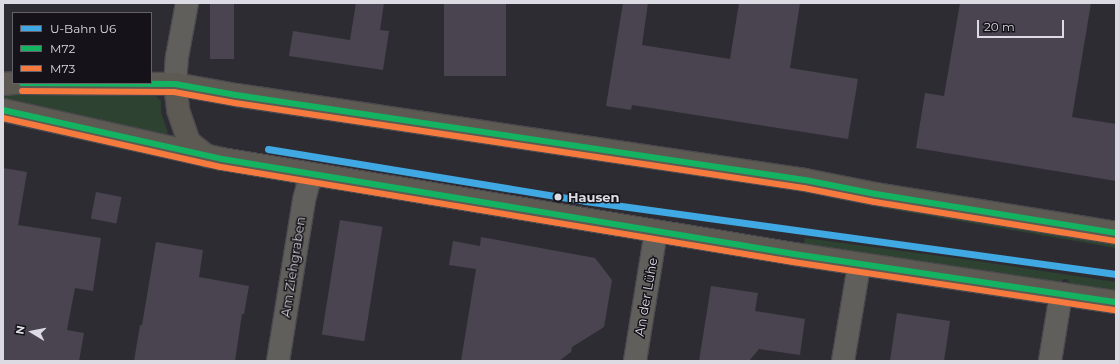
<!DOCTYPE html>
<meta charset="utf-8">
<style>
body{margin:0}
#map{position:relative;width:1119px;height:364px;overflow:hidden;background:#2e2c33;font-family:Montserrat,sans-serif}
div>[style]{position:absolute}
.green>*{inset:0;background:#2d4230}
.building>*{inset:0;background:#494450;transform-origin:0 0}
.roads{filter:drop-shadow(1px 0 #4b494e) drop-shadow(-1px 0 #4b494e) drop-shadow(0 1px #4b494e) drop-shadow(0 -1px #4b494e)}
.street>*{height:22px;margin:-11px;padding:0 11px;transform-origin:11px;border-radius:11px;background:#615f5b}
.secondary>*{height:22px;margin:-11px;padding:0 11px;transform-origin:11px;border-radius:11px;background:#5d5a53}
.bus-1>*{height:6px;margin:-3px;padding:0 3px;transform-origin:3px;border-radius:3px;background:#13b361}
.bus-2>*{height:6px;margin:-3px;padding:0 3px;transform-origin:3px;border-radius:3px;background:#f6793e}
.metro-1>*{height:7px;margin:-3.5px;padding:0 3.5px;transform-origin:3.5px;border-radius:3.5px;background:#40a8e2}
.dots>*{width:11px;height:11px;translate:-50% -50%;box-sizing:border-box;border:2px solid #151319;border-radius:50%}
span{translate:-50% -50%;white-space:nowrap;text-align:center;line-height:1.15;-webkit-text-stroke:3px #151319;paint-order:stroke}
.stop-label{font-size:13px;color:#dcdae2;font-weight:700}
.left{translate:0 -50%;text-align:left}
.street-label{font-size:13px;color:#dcdae2}
.frame{position:absolute;inset:0;border:4px solid #dcdae2;pointer-events:none}
.legend{position:absolute;left:12px;top:12px;width:140px;height:72px;box-sizing:border-box;background:#151319;border:1px solid #656369;margin:0;padding:5px 7px;list-style:none;font-size:12px;color:#dcdae2}
.legend li{display:flex;align-items:center;gap:8px;height:20px}
.legend b{width:20px;border:1px solid #656369}
.north{position:absolute;left:12px;top:312px;width:40px;height:40px;-webkit-text-stroke:3px #151319;paint-order:stroke;rotate:280deg;font-size:11px;font-weight:700;line-height:16px;text-align:center;color:#dcdae2}
.north::after{content:'';display:block;margin:auto;width:14px;height:18px;background:#dcdae2;clip-path:polygon(50% 0,100% 100%,50% 72%,0 100%)}
.scale{position:absolute;left:977px;top:20px;width:87px;height:18px;box-sizing:border-box;border:2px solid #dcdae2;border-top:0;padding-left:5px;font-size:12px;line-height:14px;white-space:nowrap;color:#dcdae2;-webkit-text-stroke:3px #151319;paint-order:stroke}
</style>
<div id="map">
<div class="green">
<i style="clip-path:polygon(3px 90px,156px 96px,161px 101px,161px 113px,168px 132px,164px 137px,3px 101px)"></i>
<i style="clip-path:polygon(821px 193px,1116px 241px,1116px 248px,889px 209px,826px 197px)"></i>
<i style="clip-path:polygon(805px 238px,977px 261px,1116px 282px,1116px 293px,1070px 284px,1067px 279px,1064px 279px,1060px 283px,808px 245px,804px 243px)"></i>
</div>
<div class="building">
<i style="left:210px;top:3px;width:24px;height:56px"></i>
<i style="clip-path:polygon(356px 3px,384px 3px,380px 30px,389px 31px,383px 70px,289px 56px,293px 31px,350px 40px)"></i>
<i style="left:444px;top:3px;width:62px;height:73px"></i>
<i style="clip-path:polygon(623px 3px,648px 3px,642px 45px,730px 59px,739px 3px,800px 3px,790px 68px,858px 79px,848px 139px,632px 105px,631px 110px,606px 106px)"></i>
<i style="clip-path:polygon(960px 3px,1091px 3px,1072px 117px,1116px 124px,1116px 181px,916px 148px,925px 93px,944px 96px)"></i>
<i style="clip-path:polygon(3px 168px,27px 172px,18px 225px,101px 238px,93px 291px,75px 288px,67px 330px,84px 333px,79px 361px,3px 361px)"></i>
<i style="left:96px;top:192px;width:26px;height:27px;rotate:11deg"></i>
<i style="left:340px;top:220px;width:43px;height:116px;rotate:9deg"></i>
<i style="clip-path:polygon(481px 237px,595px 258px,612px 280px,604px 327px,572px 347px,571px 352px,559px 361px,461px 361px,476px 269px,449px 265px,453px 241px,480px 246px)"></i>
<i style="clip-path:polygon(156px 242px,203px 250px,199px 277px,249px 286px,244px 314px,242px 314px,235px 361px,134px 361px,140px 325px,142px 325px)"></i>
<i style="clip-path:polygon(711px 286px,758px 293px,755px 311px,805px 319px,800px 355px,759px 349px,749px 361px,699px 361px)"></i>
<i style="clip-path:polygon(897px 313px,950px 321px,944px 361px,890px 361px)"></i>
</div>
<div class="roads">
<div class="street">
<i style="left:175px;top:84px;width:27px;rotate:-86deg"></i>
<i style="left:177px;top:57px;width:55px;rotate:-79.5deg"></i>
<i style="left:278px;top:361px;width:163px;rotate:-80.8deg"></i>
<i style="left:304px;top:200px;width:27px;rotate:-75deg"></i>
<i style="left:635px;top:361px;width:131px;rotate:-80.8deg"></i>
<i style="left:843px;top:361px;width:97px;rotate:-80.5deg"></i>
<i style="left:1050px;top:361px;width:68px;rotate:-80.7deg"></i>
</div>
<div class="secondary">
<i style="left:22px;top:83px;width:153px;rotate:0.4deg"></i>
<i style="left:175px;top:84px;width:62px;rotate:10.2deg"></i>
<i style="left:236px;top:95px;width:575px;rotate:8.5deg"></i>
<i style="left:805px;top:180px;width:72px;rotate:11.2deg"></i>
<i style="left:876px;top:194px;width:243px;rotate:9.2deg"></i>
<i style="left:3px;top:84px;width:12px;rotate:-5deg"></i>
<i style="left:175px;top:84px;width:26px;rotate:83deg"></i>
<i style="left:178px;top:110px;width:34px;rotate:71deg"></i>
<i style="left:189px;top:142px;width:23px;rotate:38deg"></i>
<i style="left:3px;top:110px;width:224px;rotate:12.6deg"></i>
<i style="left:222px;top:159px;width:580px;rotate:9.43deg"></i>
<i style="left:794px;top:254px;width:326px;rotate:8.5deg"></i>
</div>
</div>
<div class="bus-1">
<i style="left:22px;top:83px;width:153px;rotate:0.4deg"></i>
<i style="left:175px;top:84px;width:62px;rotate:10.2deg"></i>
<i style="left:236px;top:95px;width:575px;rotate:8.5deg"></i>
<i style="left:805px;top:180px;width:72px;rotate:11.2deg"></i>
<i style="left:876px;top:194px;width:243px;rotate:9.2deg"></i>
<i style="left:3px;top:110px;width:224px;rotate:12.6deg"></i>
<i style="left:222px;top:159px;width:580px;rotate:9.43deg"></i>
<i style="left:794px;top:254px;width:326px;rotate:8.5deg"></i>
</div>
<div class="bus-2">
<i style="left:22px;top:91px;width:152px;rotate:0.4deg"></i>
<i style="left:174px;top:92px;width:62px;rotate:10.2deg"></i>
<i style="left:235px;top:103px;width:575px;rotate:8.5deg"></i>
<i style="left:804px;top:188px;width:72px;rotate:11.2deg"></i>
<i style="left:875px;top:202px;width:243px;rotate:9.2deg"></i>
<i style="left:3px;top:118px;width:223px;rotate:12.7deg"></i>
<i style="left:221px;top:167px;width:580px;rotate:9.43deg"></i>
<i style="left:793px;top:262px;width:326px;rotate:8.5deg"></i>
</div>
<div class="metro-1">
<i style="left:268px;top:149px;width:321px;rotate:9.3deg"></i>
<i style="left:585px;top:201px;width:536px;rotate:7.83deg"></i>
</div>
<div class="dots">
<i style="left:558px;top:197px;background:#dcdae2"></i>
</div>
<div class="stop-label">
<span class="left" style="left:568px;top:197px">Hausen</span>
</div>
<div class="street-label">
<span style="left:293px;top:267px;rotate:-81deg">Am Ziehgraben</span>
<span style="left:646px;top:297px;rotate:-80deg">An der Lühe</span>
</div>
<div class="frame"></div>
<ul class="legend">
<li><b style="height:5px;background:#40a8e2"></b>U-Bahn U6</li>
<li><b style="height:5px;background:#13b361"></b>M72</li>
<li><b style="height:5px;background:#f6793e"></b>M73</li>
</ul>
<div class="north">N</div>
<div class="scale">20 m</div>
</div>
